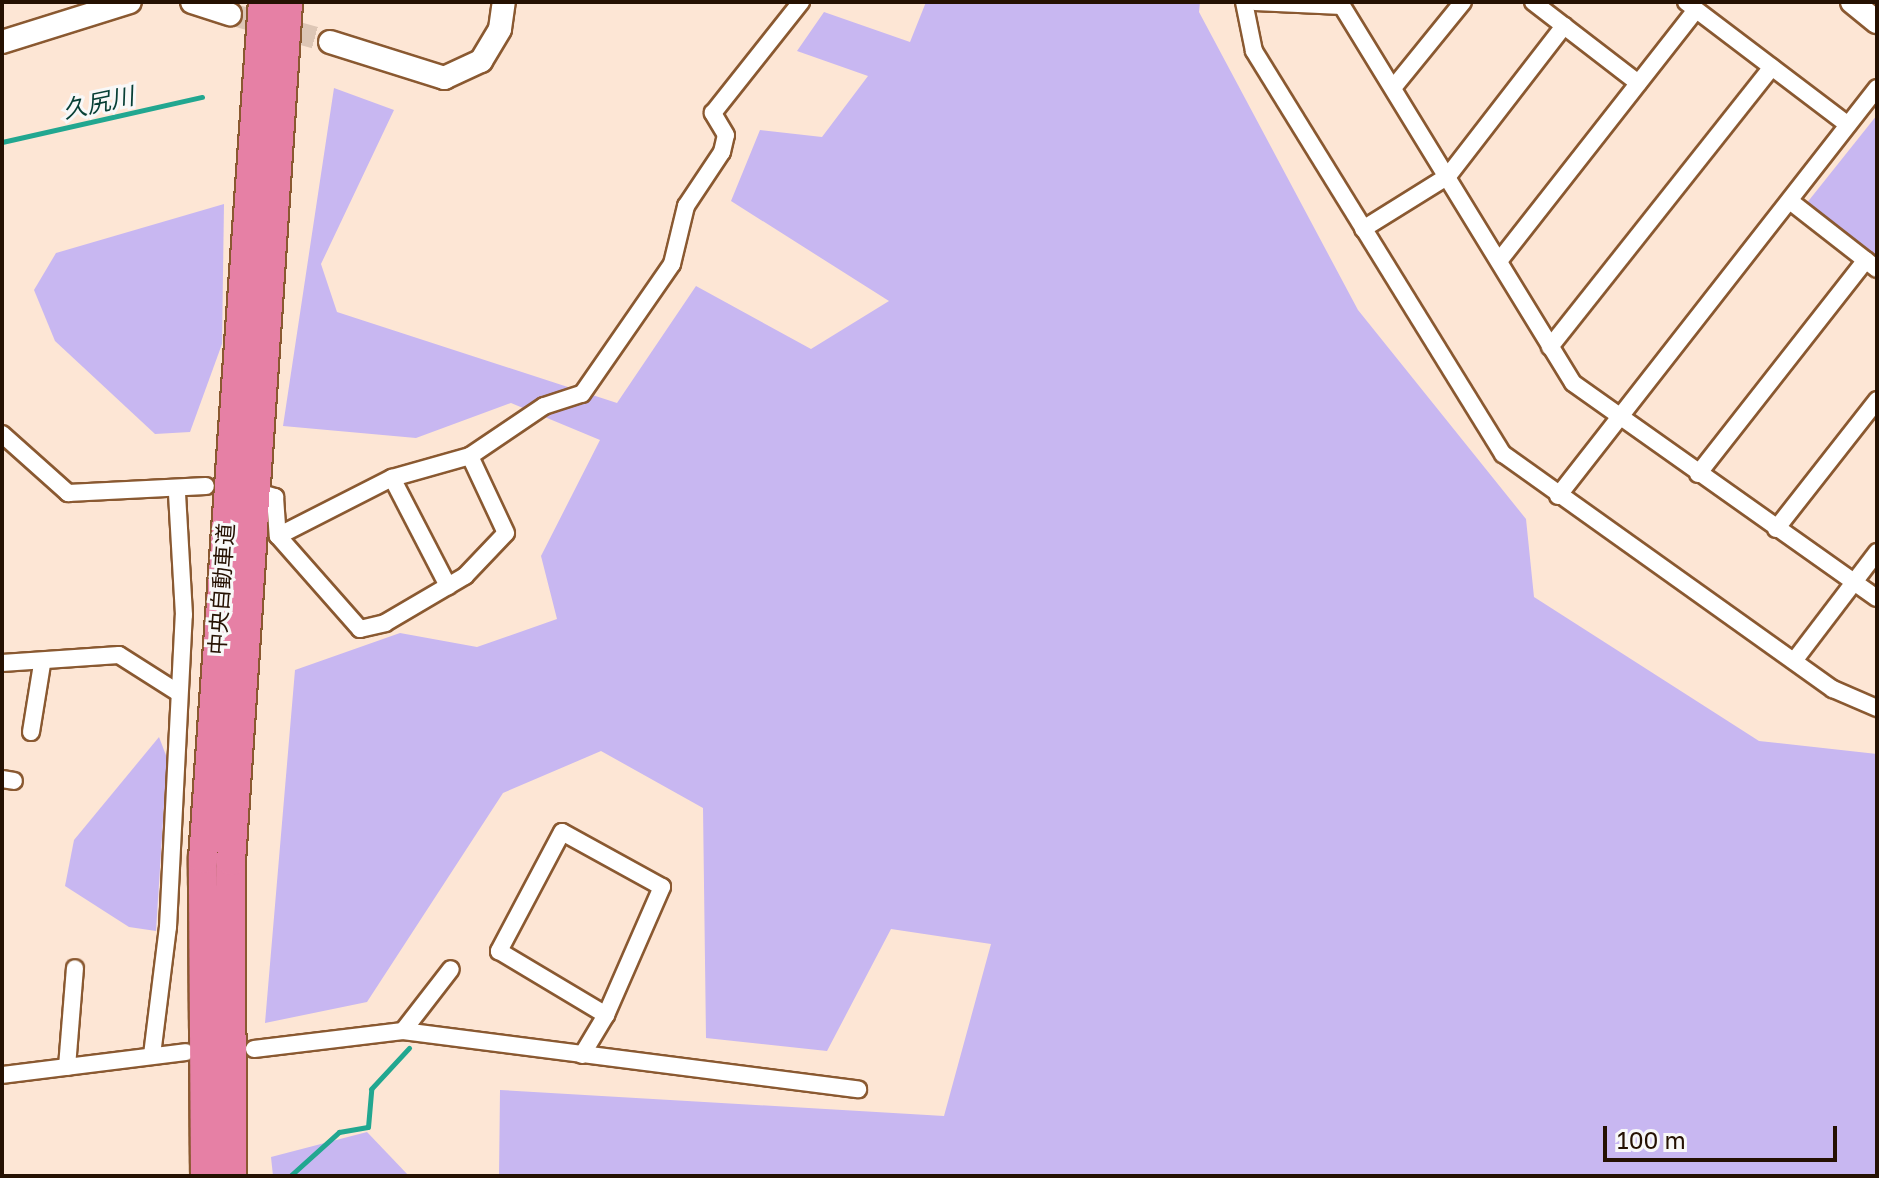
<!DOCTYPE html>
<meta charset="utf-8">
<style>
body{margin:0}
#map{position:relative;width:1879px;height:1178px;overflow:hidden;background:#fde6d5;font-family:"Golos Text","Noto Sans JP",sans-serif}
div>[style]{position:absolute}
.green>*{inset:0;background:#c8b7f1}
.stream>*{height:5px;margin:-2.5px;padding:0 2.5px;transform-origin:2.5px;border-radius:2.5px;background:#22a790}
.secondary-tunnel>*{height:22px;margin-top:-11px;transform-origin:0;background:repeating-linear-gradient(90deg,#ddc6b5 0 22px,transparent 0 33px)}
.roads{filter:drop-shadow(2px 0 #8a5931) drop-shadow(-2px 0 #8a5931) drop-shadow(0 2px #8a5931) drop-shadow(0 -2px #8a5931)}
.street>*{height:16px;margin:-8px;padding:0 8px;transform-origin:8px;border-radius:8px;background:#fff}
.secondary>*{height:22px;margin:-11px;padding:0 11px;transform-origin:11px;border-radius:11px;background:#fff}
.highway>*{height:28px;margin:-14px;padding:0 14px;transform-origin:14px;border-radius:14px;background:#e680a5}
span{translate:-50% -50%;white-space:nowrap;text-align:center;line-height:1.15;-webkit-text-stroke:6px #f8f8f8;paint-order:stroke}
.street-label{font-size:22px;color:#251102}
.water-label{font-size:24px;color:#073f35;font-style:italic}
.frame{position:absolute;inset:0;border:4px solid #251102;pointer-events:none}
.scale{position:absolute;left:1603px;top:1126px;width:234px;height:36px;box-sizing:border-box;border:4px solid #251102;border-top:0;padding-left:10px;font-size:24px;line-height:28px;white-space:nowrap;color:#251102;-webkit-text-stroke:6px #f8f8f8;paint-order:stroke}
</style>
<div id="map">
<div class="green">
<i style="clip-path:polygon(926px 2px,1200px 2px,1199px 12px,1358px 310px,1526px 519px,1534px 597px,1759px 741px,1877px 754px,1877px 1176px,499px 1176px,500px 1090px,944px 1116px,991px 944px,891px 929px,827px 1051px,706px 1038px,703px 808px,601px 751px,503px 793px,367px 1002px,265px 1023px,295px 670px,400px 633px,477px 647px,557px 619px,541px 556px,600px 440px,511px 403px,416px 438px,283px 426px,334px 88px,394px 110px,321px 264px,337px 312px,617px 403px,696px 286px,811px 349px,889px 301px,731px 201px,760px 130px,822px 137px,868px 76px,797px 51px,824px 12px,910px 42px)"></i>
<i style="clip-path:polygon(1877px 115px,1877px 259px,1806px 204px)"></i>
<i style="clip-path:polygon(224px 204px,222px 344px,190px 432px,155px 434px,55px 341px,34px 290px,56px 253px)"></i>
<i style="clip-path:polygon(159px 737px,167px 758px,156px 931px,129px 927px,65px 886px,74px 840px)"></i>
<i style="clip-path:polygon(367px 1132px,409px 1176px,273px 1176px,271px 1157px)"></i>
</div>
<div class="stream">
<i style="left:2px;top:142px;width:205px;rotate:-12.7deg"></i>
<i style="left:290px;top:1176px;width:66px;rotate:-41.9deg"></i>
<i style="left:339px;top:1132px;width:29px;rotate:-10deg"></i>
<i style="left:368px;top:1127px;width:38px;rotate:-85deg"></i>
<i style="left:371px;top:1089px;width:56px;rotate:-47.2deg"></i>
</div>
<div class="secondary-tunnel">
<i style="left:230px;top:14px;width:104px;rotate:15.6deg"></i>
</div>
<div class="roads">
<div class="street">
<i style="left:1244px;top:2px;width:50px;rotate:78.5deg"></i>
<i style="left:1254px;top:51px;width:474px;rotate:58.3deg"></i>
<i style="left:1503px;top:454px;width:405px;rotate:35.5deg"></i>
<i style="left:1833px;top:689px;width:48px;rotate:23.4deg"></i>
<i style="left:1255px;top:2px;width:87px;rotate:2.6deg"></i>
<i style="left:1533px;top:2px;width:133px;rotate:37.6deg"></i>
<i style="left:1686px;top:2px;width:203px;rotate:37.2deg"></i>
<i style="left:1342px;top:6px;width:442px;rotate:58.5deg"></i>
<i style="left:1573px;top:383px;width:372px;rotate:35.3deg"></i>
<i style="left:1393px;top:88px;width:111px;rotate:-50.9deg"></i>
<i style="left:1790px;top:201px;width:110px;rotate:38deg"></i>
<i style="left:1363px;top:229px;width:100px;rotate:-31.9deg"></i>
<i style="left:1448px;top:176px;width:190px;rotate:-52.3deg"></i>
<i style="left:1499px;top:261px;width:319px;rotate:-51.9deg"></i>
<i style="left:1550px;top:347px;width:357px;rotate:-51.6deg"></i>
<i style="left:2px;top:434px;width:89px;rotate:41.8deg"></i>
<i style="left:68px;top:493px;width:138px;rotate:-2.9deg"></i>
<i style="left:1698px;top:474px;width:272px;rotate:-51.9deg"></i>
<i style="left:392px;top:478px;width:122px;rotate:62.6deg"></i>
<i style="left:261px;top:493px;width:15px;rotate:16deg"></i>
<i style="left:275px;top:497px;width:39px;rotate:86deg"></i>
<i style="left:278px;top:536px;width:124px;rotate:48.6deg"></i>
<i style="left:360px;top:629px;width:26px;rotate:-13deg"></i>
<i style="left:385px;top:623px;width:93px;rotate:-30.4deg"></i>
<i style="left:465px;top:576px;width:59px;rotate:-46.4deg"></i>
<i style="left:506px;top:533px;width:85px;rotate:-115.1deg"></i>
<i style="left:1558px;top:496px;width:518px;rotate:-51.98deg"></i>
<i style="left:1776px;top:529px;width:164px;rotate:-51.9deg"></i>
<i style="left:278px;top:536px;width:128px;rotate:-27deg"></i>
<i style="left:392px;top:478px;width:81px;rotate:-15.8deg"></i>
<i style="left:470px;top:456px;width:89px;rotate:-34deg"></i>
<i style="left:544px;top:406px;width:40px;rotate:-18deg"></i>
<i style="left:582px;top:394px;width:158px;rotate:-55.3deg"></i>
<i style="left:672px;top:264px;width:60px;rotate:-76.4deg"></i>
<i style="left:686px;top:206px;width:65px;rotate:-56.3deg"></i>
<i style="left:722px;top:152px;width:17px;rotate:-77deg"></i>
<i style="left:726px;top:135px;width:26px;rotate:-121deg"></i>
<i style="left:713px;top:113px;width:142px;rotate:-51.6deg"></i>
<i style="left:1794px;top:661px;width:137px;rotate:-52.7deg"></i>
<i style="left:2px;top:663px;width:117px;rotate:-3.9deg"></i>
<i style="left:119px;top:655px;width:69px;rotate:32.5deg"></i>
<i style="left:31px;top:732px;width:69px;rotate:-80.8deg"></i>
<i style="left:2px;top:779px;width:12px;rotate:9deg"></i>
<i style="left:403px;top:1031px;width:78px;rotate:-52.3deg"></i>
<i style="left:254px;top:1049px;width:150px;rotate:-6.9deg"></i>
<i style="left:403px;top:1031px;width:459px;rotate:7.3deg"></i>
<i style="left:152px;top:1055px;width:129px;rotate:-82.9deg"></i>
<i style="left:168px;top:927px;width:312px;rotate:-87.1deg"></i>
<i style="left:184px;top:615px;width:123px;rotate:-93.3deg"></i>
<i style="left:582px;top:1055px;width:47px;rotate:-59deg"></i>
<i style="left:606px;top:1015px;width:140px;rotate:-66.4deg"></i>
<i style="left:662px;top:887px;width:114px;rotate:-151.2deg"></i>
<i style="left:562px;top:832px;width:135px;rotate:117.9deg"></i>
<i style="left:499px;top:951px;width:125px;rotate:30.9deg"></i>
<i style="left:67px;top:1067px;width:99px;rotate:-85.4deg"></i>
<i style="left:2px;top:1075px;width:185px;rotate:-7.1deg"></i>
</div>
<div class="secondary">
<i style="left:192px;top:2px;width:40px;rotate:18deg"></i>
<i style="left:1852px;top:2px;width:32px;rotate:39deg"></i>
<i style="left:2px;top:42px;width:134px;rotate:-17.4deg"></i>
<i style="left:330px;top:42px;width:120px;rotate:17.5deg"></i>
<i style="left:444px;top:78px;width:41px;rotate:-24.7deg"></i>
<i style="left:481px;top:61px;width:37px;rotate:-59deg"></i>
<i style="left:500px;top:29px;width:27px;rotate:-82deg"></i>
</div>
<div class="highway">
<i style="left:205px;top:1176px;width:317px;rotate:-90.4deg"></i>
<i style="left:203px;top:859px;width:859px;rotate:-86deg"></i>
<i style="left:232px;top:1176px;width:315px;rotate:-90.2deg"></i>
<i style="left:231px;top:861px;width:861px;rotate:-86.2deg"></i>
</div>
</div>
<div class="street-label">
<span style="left:221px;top:589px;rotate:-86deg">中央自動車道</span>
</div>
<div class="water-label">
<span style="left:98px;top:102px;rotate:-12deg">久尻川</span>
</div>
<div class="frame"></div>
<div class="scale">100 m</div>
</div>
